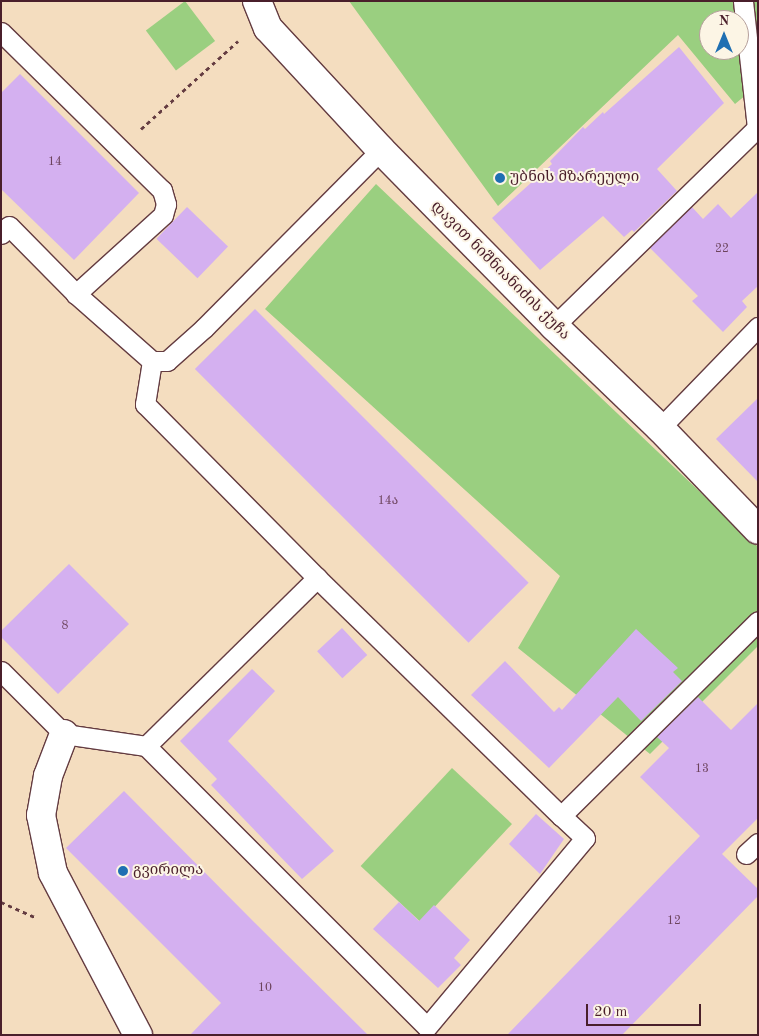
<!DOCTYPE html>
<meta charset="utf-8">
<style>
body{margin:0}
#map{position:relative;width:759px;height:1036px;overflow:hidden;background:#f4ddbf;font-family:"Old Standard TT","Noto Serif Georgian",serif}
div>[style]{position:absolute}
.green>*{inset:0;background:#9acf80;transform-origin:0 0}
.building>*{inset:0;background:#d4b0f0;transform-origin:0 0}
.path>*{height:3px;margin-top:-1.5px;transform-origin:0;background:repeating-linear-gradient(90deg,#643c41 0 4px,transparent 0 8px)}
.roads{filter:drop-shadow(1px 0 #643c41) drop-shadow(-1px 0 #643c41) drop-shadow(0 1px #643c41) drop-shadow(0 -1px #643c41)}
.service>*{height:19px;margin:-9.5px;padding:0 9.5px;transform-origin:9.5px;border-radius:9.5px;background:#fff}
.minor>*{height:28px;margin:-14px;padding:0 14px;transform-origin:14px;border-radius:14px;background:#fff}
.dots>*{width:14px;height:14px;translate:-50% -50%;box-sizing:border-box;border:2px solid #fcf5e5;border-radius:50%}
span{translate:-50% -50%;white-space:nowrap;text-align:center;line-height:1.15;-webkit-text-stroke:4px #fcf5e5;paint-order:stroke}
.number-label{font-size:12px;color:#6c435c}
.number-label span{-webkit-text-stroke-width:0}
.poi-label{font-size:15px;color:#4a1f2b}
.left{translate:0 -50%;text-align:left}
.street-label{font-size:15px;color:#4a1f2b}
.frame{position:absolute;inset:0;border:2px solid #4a1f2b;pointer-events:none}
.north{position:absolute;left:699px;top:10px;width:50px;height:50px;box-sizing:border-box;background:#fcf5e5;border:1px solid #b59f9b;border-radius:50%;rotate:0deg;font-size:14px;font-weight:700;line-height:20px;text-align:center;color:#4a1f2b}
.north::after{content:'';display:block;margin:auto;width:18px;height:22px;background:#1f6fb2;clip-path:polygon(50% 0,100% 100%,50% 72%,0 100%)}
.scale{position:absolute;left:586px;top:1004px;width:115px;height:22px;box-sizing:border-box;border:2px solid #4a1f2b;border-top:0;padding-left:6px;font-size:15px;line-height:18px;white-space:nowrap;color:#4a1f2b;-webkit-text-stroke:4px #fcf5e5;paint-order:stroke}
</style>
<div id="map">
<div class="green">
<i style="left:185px;top:1px;width:50px;height:49px;rotate:53deg"></i>
<i style="clip-path:polygon(evenodd,349px 1px,758px 1px,758px 85px,735px 104px,678px 35px,498px 206px,349px 1px,709px 20px,739px 20px,739px 50px,709px 50px,709px 20px)"></i>
<i style="clip-path:polygon(376px 184px,758px 547px,758px 646px,650px 754px,518px 648px,560px 576px,265px 309px)"></i>
<i style="left:452px;top:768px;width:82px;height:134px;rotate:43deg"></i>
</div>
<div class="building">
<i style="clip-path:polygon(679px 47px,724px 103px,657px 169px,677px 191px,634px 232px,632px 230px,624px 237px,603px 216px,540px 270px,492px 218px,552px 164px,550px 161px,583px 127px,585px 129px,603px 112px,604px 114px)"></i>
<i style="clip-path:polygon(20px 74px,139px 193px,74px 260px,1px 189px,1px 93px)"></i>
<i style="clip-path:polygon(758px 192px,758px 286px,742px 301px,747px 307px,723px 332px,692px 301px,698px 296px,650px 248px,692px 207px,703px 219px,718px 204px,731px 218px)"></i>
<i style="left:187px;top:207px;width:57px;height:44px;rotate:44deg"></i>
<i style="left:255px;top:309px;width:387px;height:85px;rotate:45deg"></i>
<i style="clip-path:polygon(758px 398px,758px 482px,716px 439px)"></i>
<i style="clip-path:polygon(69px 564px,129px 624px,58px 694px,1px 637px,1px 631px)"></i>
<i style="left:342px;top:628px;width:37px;height:34px;rotate:47deg"></i>
<i style="clip-path:polygon(636px 629px,678px 668px,673px 672px,682px 681px,641px 721px,618px 697px,549px 768px,471px 695px,505px 661px,554px 712px,559px 707px,562px 710px)"></i>
<i style="clip-path:polygon(252px 669px,275px 691px,228px 741px,334px 851px,302px 879px,211px 785px,217px 779px,180px 741px)"></i>
<i style="clip-path:polygon(698px 697px,731px 730px,758px 703px,758px 818px,722px 854px,758px 889px,758px 896px,622px 1035px,507px 1035px,700px 836px,640px 777px,669px 748px,657px 737px)"></i>
<i style="clip-path:polygon(124px 791px,251px 919px,368px 1035px,190px 1035px,221px 1003px,66px 848px)"></i>
<i style="clip-path:polygon(536px 814px,564px 839px,540px 874px,509px 844px)"></i>
<i style="clip-path:polygon(399px 902px,419px 921px,434px 905px,470px 940px,454px 958px,461px 965px,438px 988px,373px 929px)"></i>
</div>
<div class="path">
<i style="left:141px;top:129px;width:131px;rotate:-42.2deg"></i>
<i style="left:1px;top:902px;width:39px;rotate:24deg"></i>
</div>
<div class="roads">
<div class="service">
<i style="left:1px;top:32px;width:226px;rotate:44.5deg"></i>
<i style="left:162px;top:190px;width:15px;rotate:74deg"></i>
<i style="left:166px;top:204px;width:11px;rotate:105deg"></i>
<i style="left:163px;top:215px;width:118px;rotate:137.8deg"></i>
<i style="left:1px;top:234px;width:11px;rotate:-45deg"></i>
<i style="left:9px;top:226px;width:95px;rotate:45.4deg"></i>
<i style="left:76px;top:294px;width:101px;rotate:41.4deg"></i>
<i style="left:152px;top:361px;width:15px"></i>
<i style="left:167px;top:361px;width:50px;rotate:-41.7deg"></i>
<i style="left:204px;top:328px;width:251px;rotate:-45.2deg"></i>
<i style="left:554px;top:326px;width:284px;rotate:-44.3deg"></i>
<i style="left:757px;top:128px;width:128px;rotate:-96.3deg"></i>
<i style="left:152px;top:361px;width:44px;rotate:99.2deg"></i>
<i style="left:145px;top:404px;width:245px;rotate:45.3deg"></i>
<i style="left:317px;top:578px;width:341px;rotate:44.3deg"></i>
<i style="left:660px;top:428px;width:141px;rotate:-45.9deg"></i>
<i style="left:1px;top:671px;width:89px;rotate:45deg"></i>
<i style="left:64px;top:734px;width:83px;rotate:8.3deg"></i>
<i style="left:146px;top:746px;width:240px;rotate:-44.5deg"></i>
<i style="left:146px;top:746px;width:397px;rotate:45deg"></i>
<i style="left:427px;top:1027px;width:246px;rotate:-50.1deg"></i>
<i style="left:585px;top:838px;width:33px;rotate:-137deg"></i>
<i style="left:561px;top:816px;width:277px;rotate:-44.7deg"></i>
<i style="left:746px;top:854px;width:16px;rotate:-43deg"></i>
</div>
<div class="minor">
<i style="left:257px;top:1px;width:29px;rotate:68deg"></i>
<i style="left:268px;top:28px;width:166px;rotate:47.2deg"></i>
<i style="left:381px;top:150px;width:247px;rotate:45.5deg"></i>
<i style="left:554px;top:326px;width:147px;rotate:43.9deg"></i>
<i style="left:660px;top:428px;width:141px;rotate:46.1deg"></i>
<i style="left:64px;top:734px;width:45px;rotate:110.9deg"></i>
<i style="left:48px;top:776px;width:40px;rotate:100deg"></i>
<i style="left:41px;top:815px;width:59px;rotate:78.3deg"></i>
<i style="left:53px;top:873px;width:183px;rotate:62.3deg"></i>
</div>
</div>
<div class="dots">
<i style="left:500px;top:178px;background:#1f6fb2"></i>
<i style="left:123px;top:871px;background:#1f6fb2"></i>
</div>
<div class="number-label">
<span style="left:55px;top:163px">14</span>
<span style="left:722px;top:250px">22</span>
<span style="left:388px;top:502px">14ა</span>
<span style="left:65px;top:627px">8</span>
<span style="left:702px;top:770px">13</span>
<span style="left:674px;top:922px">12</span>
<span style="left:265px;top:989px">10</span>
</div>
<div class="poi-label">
<span class="left" style="left:510px;top:178px">უბნის მზარეული</span>
<span class="left" style="left:133px;top:871px">გვირილა</span>
</div>
<div class="street-label">
<span style="left:500px;top:271px;rotate:45deg">დავით ნიშნიანიძის ქუჩა</span>
</div>
<div class="frame"></div>
<div class="north">N</div>
<div class="scale">20 m</div>
</div>
